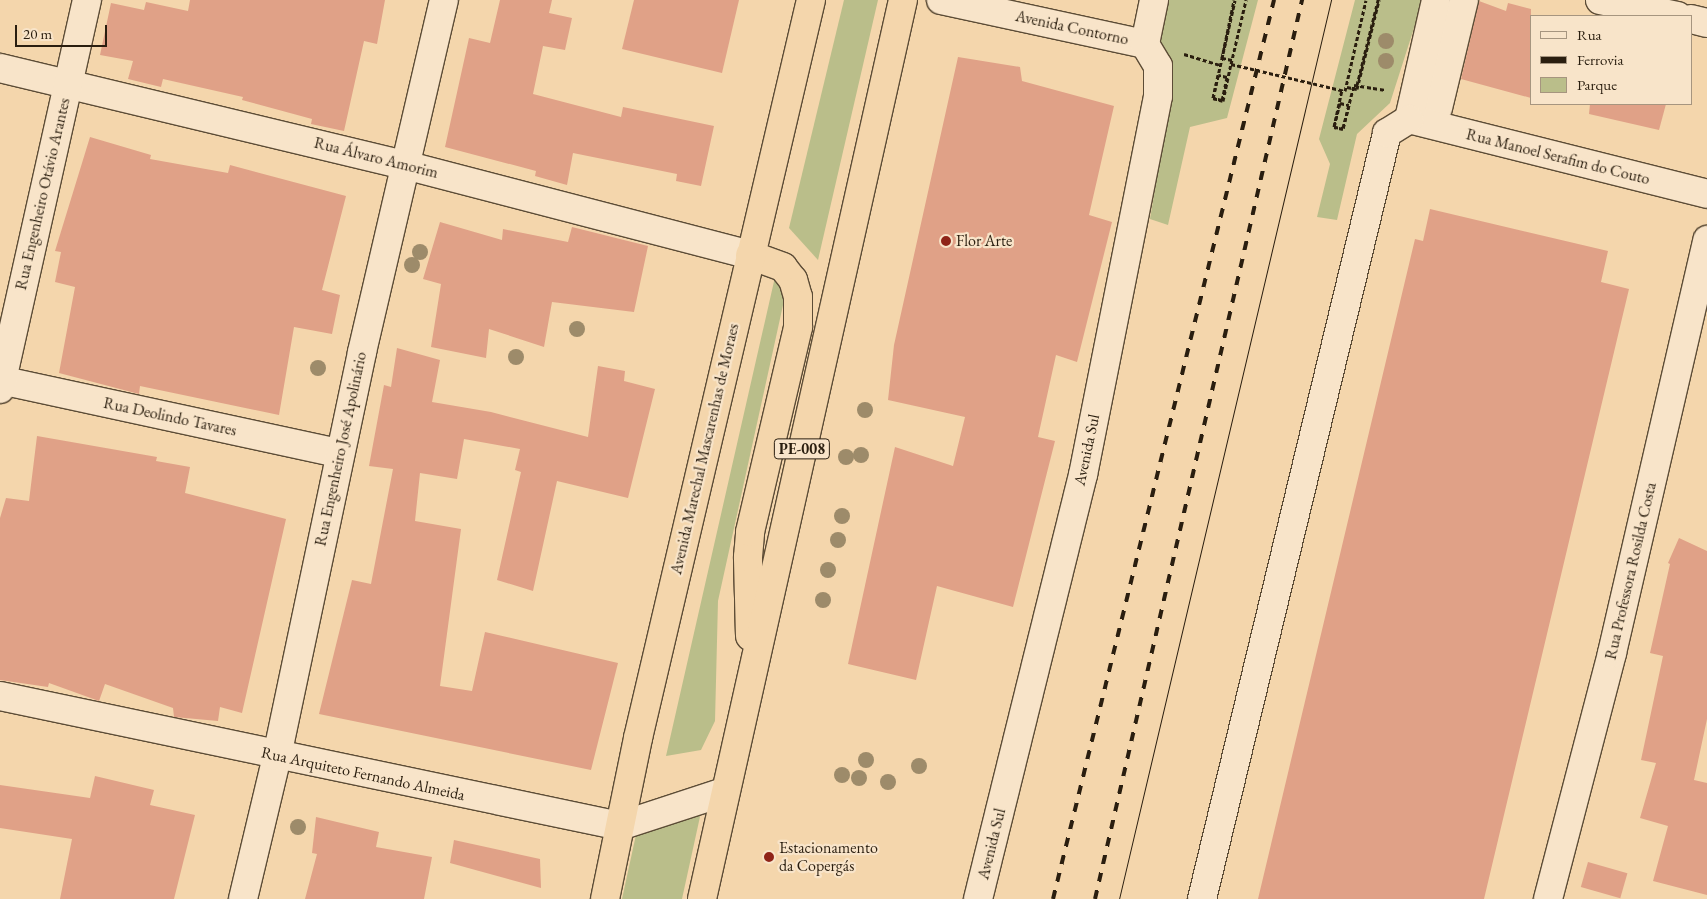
<!DOCTYPE html>
<meta charset="utf-8">
<style>
body{margin:0}
#map{position:relative;width:1707px;height:899px;overflow:hidden;background:#f4d6ac;font-family:"EB Garamond",serif}
div>[style]{position:absolute}
.green>*{inset:0;background:#babe8a}
.building>*{inset:0;background:#e0a187;transform-origin:0 0}
.path>*{height:3px;margin-top:-1.5px;transform-origin:0;background:repeating-linear-gradient(90deg,#2a1e0f 0 4px,transparent 0 6.5px)}
.roads{filter:drop-shadow(1px 0 #5c4c36) drop-shadow(-1px 0 #5c4c36) drop-shadow(0 1px #5c4c36) drop-shadow(0 -1px #5c4c36)}
.minor>*{height:28px;margin:-14px;padding:0 14px;transform-origin:14px;border-radius:14px;background:#f8e4c9}
.highway>*{height:28px;margin:-14px;padding:0 14px;transform-origin:14px;border-radius:14px;background:#f4d6ac}
.tram>*{height:1px;margin:-0.5px;padding:0 0.5px;transform-origin:0.5px;border-radius:0.5px;background:#2a1e0f}
.rail>*{height:4px;margin-top:-2px;transform-origin:0;background:repeating-linear-gradient(90deg,#2a1e0f 0 9px,transparent 0 18px)}
.path-bridge>*{height:3px;margin-top:-1.5px;transform-origin:0;background:repeating-linear-gradient(90deg,#2a1e0f 0 4px,transparent 0 6.5px)}
.trees>*{width:16px;height:16px;margin:-8px;border-radius:50%;background:#9d8b6a}
.dots>*{width:14px;height:14px;translate:-50% -50%;box-sizing:border-box;border:2px solid #f8e4c9;border-radius:50%}
span{translate:-50% -50%;white-space:nowrap;text-align:center;line-height:1.15;-webkit-text-stroke:4.5px #f8e4c9;paint-order:stroke}
.shield-label span{padding:1px 4px;background:#f8e4c9;border:1px solid;border-radius:4px;-webkit-text-stroke-width:0}
.shield-label{font-size:15px;color:#2a1e0f;font-weight:700}
.street-label{font-size:16px;color:#2a1e0f}
.poi-label{font-size:16px;color:#2a1e0f}
.left{translate:0 -50%;text-align:left}
.legend{position:absolute;left:1530px;top:15px;width:162px;height:90px;box-sizing:border-box;background:#f8e4c9;border:1px solid #a6957f;margin:0;padding:6px 9px;list-style:none;font-size:15px;color:#2a1e0f}
.legend li{display:flex;align-items:center;gap:10px;height:25px}
.legend b{width:25px;border:1px solid #a6957f}
.scale{position:absolute;left:15px;top:25px;width:92px;height:22px;box-sizing:border-box;border:2px solid #2a1e0f;border-top:0;padding-left:6px;font-size:15px;line-height:18px;white-space:nowrap;color:#2a1e0f;-webkit-text-stroke:4px #f8e4c9;paint-order:stroke}
</style>
<div id="map">
<div class="green">
<i style="clip-path:polygon(844px 0,878px 0,818px 260px,789px 228px)"></i>
<i style="clip-path:polygon(1166px 0,1258px 0,1227px 118px,1190px 127px,1168px 225px,1150px 219px,1172px 86px,1171px 69px,1159px 43px)"></i>
<i style="clip-path:polygon(1355px 0,1423px 0,1390px 103px,1357px 134px,1337px 220px,1317px 217px,1330px 164px,1319px 139px)"></i>
<i style="clip-path:polygon(775px 277px,785px 296px,718px 601px,715px 721px,701px 750px,666px 756px)"></i>
<i style="clip-path:polygon(701px 812px,682px 899px,622px 899px,637px 830px)"></i>
</div>
<div class="building">
<i style="clip-path:polygon(190px 0,385px 0,377px 44px,364px 41px,344px 131px,311px 124px,312px 119px,242px 100px,243px 97px,163px 79px,161px 87px,128px 79px,133px 61px,100px 55px,111px 3px,144px 10px,146px 2px,188px 11px)"></i>
<i style="clip-path:polygon(500px 0,552px 0,549px 13px,572px 18px,565px 50px,543px 46px,533px 94px,621px 117px,623px 107px,714px 126px,701px 186px,676px 181px,677px 174px,573px 153px,567px 185px,535px 176px,536px 171px,445px 147px,469px 38px,490px 43px)"></i>
<i style="clip-path:polygon(634px 0,739px 0,722px 73px,622px 49px)"></i>
<i style="clip-path:polygon(1479px 1px,1506px 11px,1508px 3px,1531px 9px,1531px 98px,1461px 79px)"></i>
<i style="clip-path:polygon(958px 57px,1020px 67px,1022px 81px,1114px 106px,1089px 215px,1112px 222px,1077px 362px,1056px 355px,1038px 437px,1055px 441px,1013px 607px,937px 586px,916px 680px,848px 664px,895px 447px,953px 466px,965px 417px,888px 400px,894px 345px)"></i>
<i style="clip-path:polygon(1590px 104px,1666px 104px,1659px 130px,1589px 114px)"></i>
<i style="clip-path:polygon(90px 137px,151px 155px,150px 159px,228px 173px,230px 165px,346px 196px,322px 290px,340px 295px,332px 334px,294px 327px,279px 415px,140px 386px,139px 394px,59px 373px,75px 287px,55px 282px,61px 252px,55px 251px)"></i>
<i style="clip-path:polygon(1430px 209px,1608px 251px,1601px 282px,1629px 289px,1484px 899px,1258px 899px,1415px 239px,1423px 241px)"></i>
<i style="clip-path:polygon(440px 222px,502px 240px,503px 229px,568px 242px,572px 227px,648px 246px,634px 312px,552px 302px,544px 347px,489px 329px,486px 358px,431px 347px,441px 284px,423px 279px)"></i>
<i style="clip-path:polygon(397px 348px,440px 360px,432px 402px,491px 412px,588px 437px,598px 366px,625px 371px,624px 381px,655px 389px,628px 498px,557px 481px,533px 591px,497px 580px,521px 472px,515px 470px,520px 449px,464px 439px,457px 479px,420px 473px,415px 521px,461px 529px,440px 686px,472px 691px,485px 632px,618px 663px,591px 770px,319px 714px,352px 580px,371px 584px,393px 469px,369px 466px,384px 385px,391px 387px)"></i>
<i style="clip-path:polygon(37px 436px,157px 457px,156px 461px,190px 467px,185px 493px,286px 519px,242px 713px,220px 707px,218px 721px,174px 717px,173px 708px,105px 684px,99px 701px,49px 683px,48px 687px,0 680px,0 518px,6px 498px,29px 501px)"></i>
<i style="clip-path:polygon(1679px 538px,1707px 551px,1707px 719px,1694px 780px,1707px 783px,1707px 895px,1653px 881px,1668px 826px,1640px 818px,1656px 763px,1641px 760px,1663px 656px,1650px 653px,1670px 564px,1668px 563px)"></i>
<i style="clip-path:polygon(95px 776px,154px 790px,150px 805px,195px 815px,174px 899px,60px 899px,72px 839px,0 828px,0 785px,90px 798px)"></i>
<i style="clip-path:polygon(316px 817px,379px 832px,376px 847px,432px 857px,424px 899px,305px 899px,317px 854px,312px 853px)"></i>
<i style="clip-path:polygon(454px 840px,540px 859px,541px 888px,450px 863px)"></i>
<i style="left:1588px;top:862px;width:41px;height:26px;rotate:16deg"></i>
</div>
<div class="path">
<i style="left:1184px;top:54px;width:39px;rotate:17deg"></i>
<i style="left:1231px;top:64px;width:66px;rotate:-76.8deg"></i>
<i style="left:1227px;top:77px;width:24px;rotate:102deg"></i>
<i style="left:1222px;top:100px;width:9px;rotate:-167deg"></i>
<i style="left:1213px;top:98px;width:100px;rotate:-77.3deg"></i>
<i style="left:1357px;top:85px;width:88px;rotate:-76.1deg"></i>
<i style="left:1345px;top:91px;width:93px;rotate:-77deg"></i>
<i style="left:1340px;top:103px;width:25px;rotate:104deg"></i>
<i style="left:1334px;top:127px;width:9px;rotate:6deg"></i>
<i style="left:1343px;top:128px;width:44px;rotate:-75.7deg"></i>
<i style="left:1354px;top:85px;width:32px;rotate:9deg"></i>
</div>
<div class="roads">
<div class="minor">
<i style="left:941px;top:0;width:209px;rotate:12.2deg"></i>
<i style="left:1600px;top:0;width:79px;rotate:11.7deg"></i>
<i style="left:1691px;top:19px;width:16px;rotate:14deg"></i>
<i style="left:0;top:68px;width:416px;rotate:13.5deg"></i>
<i style="left:405px;top:165px;width:357px;rotate:14.6deg"></i>
<i style="left:1438px;top:108px;width:111px;rotate:-76.5deg"></i>
<i style="left:1409px;top:119px;width:307px;rotate:14.1deg"></i>
<i style="left:1409px;top:119px;width:122px;rotate:-77.2deg"></i>
<i style="left:0;top:380px;width:347px;rotate:12.2deg"></i>
<i style="left:0;top:389px;width:399px;rotate:-77.4deg"></i>
<i style="left:0;top:696px;width:633px;rotate:11.84deg"></i>
<i style="left:620px;top:826px;width:109px;rotate:-18.1deg"></i>
<i style="left:243px;top:899px;width:147px;rotate:-76.6deg"></i>
<i style="left:277px;top:756px;width:413px;rotate:-78.1deg"></i>
<i style="left:362px;top:352px;width:361px;rotate:-76.9deg"></i>
<i style="left:978px;top:899px;width:437px;rotate:-76.1deg"></i>
<i style="left:1083px;top:475px;width:386px;rotate:-78.8deg"></i>
<i style="left:1158px;top:96px;width:30px;rotate:-90deg"></i>
<i style="left:1158px;top:66px;width:26px;rotate:-121deg"></i>
<i style="left:1145px;top:44px;width:45px;rotate:-78.4deg"></i>
<i style="left:1202px;top:899px;width:788px;rotate:-76.42deg"></i>
<i style="left:1387px;top:133px;width:26px;rotate:-32deg"></i>
<i style="left:1548px;top:899px;width:254px;rotate:-75.4deg"></i>
<i style="left:1612px;top:653px;width:424px;rotate:-77deg"></i>
</div>
<div class="highway">
<i style="left:750px;top:636px;width:79px;rotate:-91.5deg"></i>
<i style="left:748px;top:557px;width:25px;rotate:-85deg"></i>
<i style="left:750px;top:532px;width:211px;rotate:-76.8deg"></i>
<i style="left:798px;top:327px;width:30px;rotate:-90deg"></i>
<i style="left:798px;top:297px;width:18px;rotate:-106deg"></i>
<i style="left:793px;top:280px;width:16px;rotate:-128deg"></i>
<i style="left:783px;top:267px;width:35px;rotate:-160deg"></i>
<i style="left:605px;top:899px;width:164px;rotate:-78.4deg"></i>
<i style="left:638px;top:738px;width:758px;rotate:-76.81deg"></i>
<i style="left:702px;top:899px;width:921px;rotate:-77.4deg"></i>
</div>
</div>
<div class="tram">
<i style="left:1119px;top:899px;width:924px;rotate:-76.73deg"></i>
</div>
<div class="rail">
<i style="left:1053px;top:899px;width:926px;rotate:-76.19deg"></i>
<i style="left:1095px;top:899px;width:923px;rotate:-77.03deg"></i>
</div>
<div class="path-bridge">
<i style="left:1232px;top:60px;width:10px;rotate:-169deg"></i>
<i style="left:1222px;top:58px;width:59px;rotate:-78.3deg"></i>
<i style="left:1227px;top:77px;width:9px;rotate:-167deg"></i>
<i style="left:1218px;top:75px;width:24px;rotate:102deg"></i>
<i style="left:1213px;top:98px;width:10px;rotate:17deg"></i>
<i style="left:1223px;top:101px;width:38px;rotate:-78deg"></i>
<i style="left:1231px;top:64px;width:117px;rotate:13.3deg"></i>
<i style="left:1347px;top:87px;width:10px;rotate:11deg"></i>
<i style="left:1357px;top:89px;width:92px;rotate:-76.1deg"></i>
<i style="left:1340px;top:103px;width:9px;rotate:13deg"></i>
<i style="left:1349px;top:105px;width:25px;rotate:104deg"></i>
<i style="left:1343px;top:129px;width:9px;rotate:-167deg"></i>
<i style="left:1334px;top:127px;width:38px;rotate:-78deg"></i>
</div>
<div class="trees">
<i style="left:1386px;top:41px"></i>
<i style="left:1386px;top:61px"></i>
<i style="left:420px;top:252px"></i>
<i style="left:412px;top:265px"></i>
<i style="left:577px;top:329px"></i>
<i style="left:516px;top:357px"></i>
<i style="left:318px;top:368px"></i>
<i style="left:865px;top:410px"></i>
<i style="left:861px;top:455px"></i>
<i style="left:846px;top:457px"></i>
<i style="left:842px;top:516px"></i>
<i style="left:838px;top:540px"></i>
<i style="left:828px;top:570px"></i>
<i style="left:823px;top:600px"></i>
<i style="left:866px;top:760px"></i>
<i style="left:919px;top:766px"></i>
<i style="left:842px;top:775px"></i>
<i style="left:859px;top:778px"></i>
<i style="left:888px;top:782px"></i>
<i style="left:298px;top:827px"></i>
</div>
<div class="dots">
<i style="left:946px;top:241px;background:#8f2418"></i>
<i style="left:769px;top:857px;background:#8f2418"></i>
</div>
<div class="shield-label">
<span style="left:802px;top:449px">PE-008</span>
</div>
<div class="street-label">
<span style="left:1072px;top:28px;rotate:12deg">Avenida Contorno</span>
<span style="left:1558px;top:157px;rotate:14deg">Rua Manoel Serafim do Couto</span>
<span style="left:376px;top:158px;rotate:14deg">Rua Álvaro Amorim</span>
<span style="left:43px;top:194px;rotate:-77deg">Rua Engenheiro Otávio Arantes</span>
<span style="left:170px;top:417px;rotate:12deg">Rua Deolindo Tavares</span>
<span style="left:341px;top:449px;rotate:-78deg">Rua Engenheiro José Apolinário</span>
<span style="left:705px;top:449px;rotate:-77deg">Avenida Marechal Mascarenhas de Moraes</span>
<span style="left:1087px;top:450px;rotate:-78deg">Avenida Sul</span>
<span style="left:1631px;top:571px;rotate:-77deg">Rua Professora Rosilda Costa</span>
<span style="left:363px;top:774px;rotate:12deg">Rua Arquiteto Fernando Almeida</span>
<span style="left:992px;top:844px;rotate:-76deg">Avenida Sul</span>
</div>
<div class="poi-label">
<span class="left" style="left:956px;top:241px">Flor Arte</span>
<span class="left" style="left:779px;top:857px">Estacionamento<br>da Copergás</span>
</div>
<ul class="legend">
<li><b style="height:6px;background:#f8e4c9"></b>Rua</li>
<li><b style="height:6px;background:#2a1e0f"></b>Ferrovia</li>
<li><b style="height:14px;background:#babe8a"></b>Parque</li>
</ul>
<div class="scale">20 m</div>
</div>
